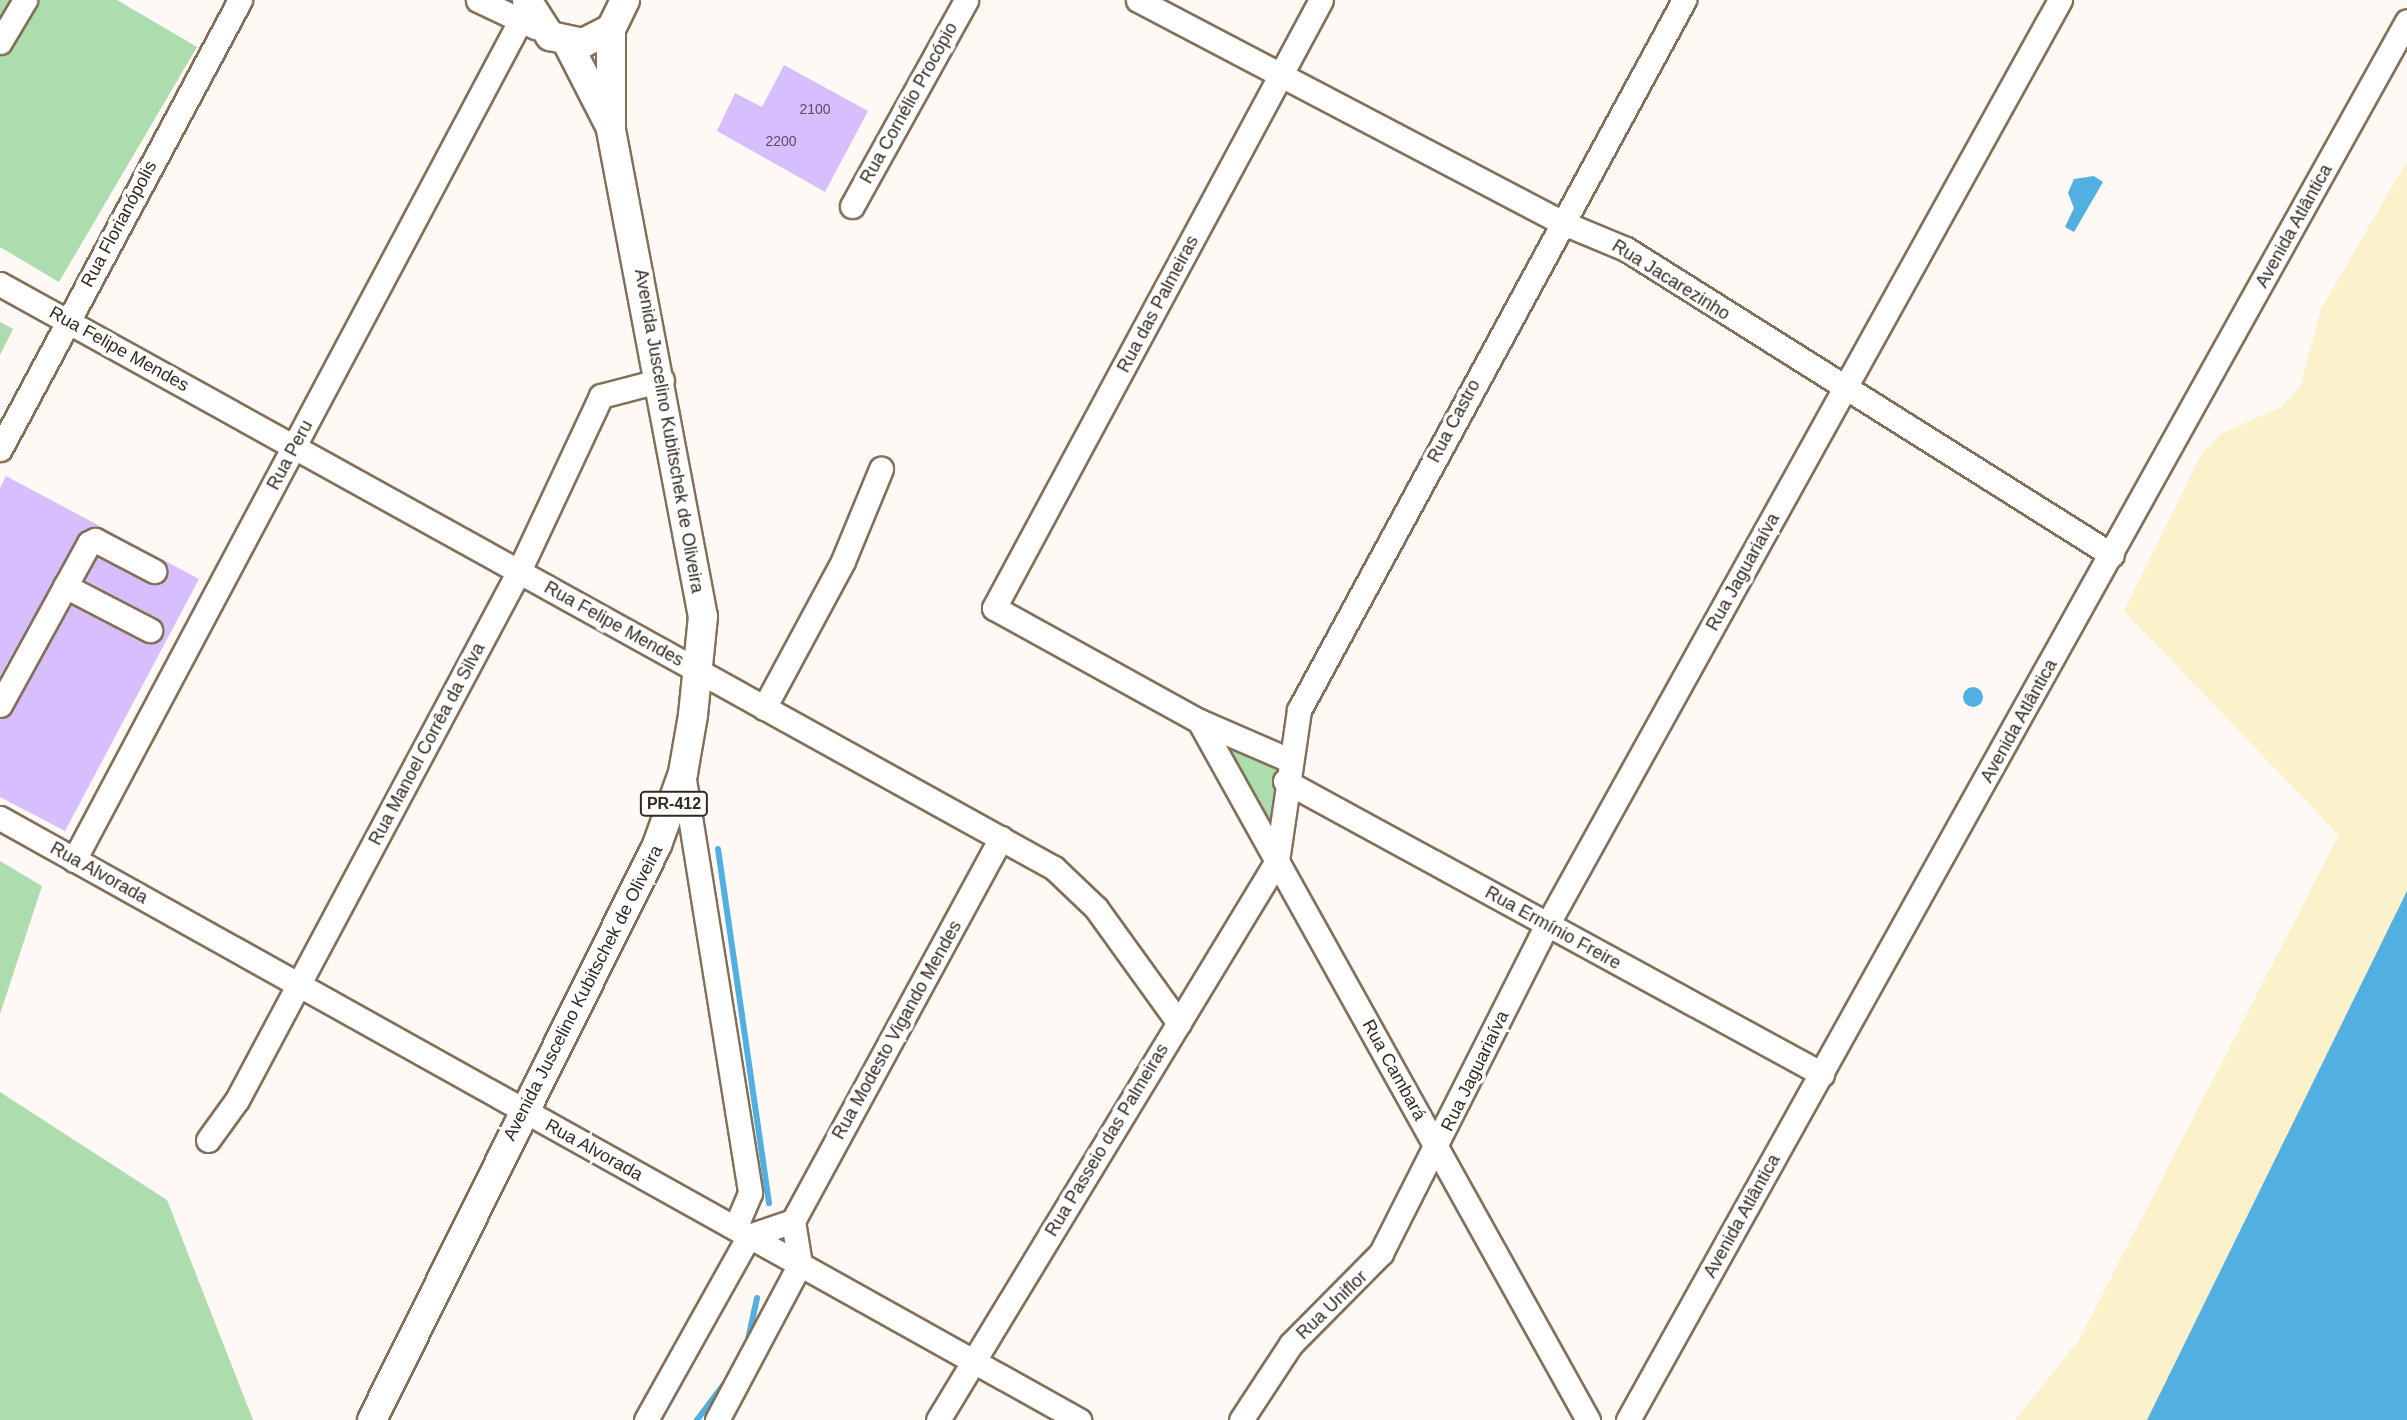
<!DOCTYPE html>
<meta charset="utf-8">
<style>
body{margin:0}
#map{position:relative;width:2407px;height:1420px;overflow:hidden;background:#fef9f4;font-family:Arial,sans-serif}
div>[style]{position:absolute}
.green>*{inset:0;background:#adddae}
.sand>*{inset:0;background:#fbf1cb}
.water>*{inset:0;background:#51afe2}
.round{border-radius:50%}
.stream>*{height:6px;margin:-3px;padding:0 3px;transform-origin:3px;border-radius:3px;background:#51afe2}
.building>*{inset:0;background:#d6beff}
.roads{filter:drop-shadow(2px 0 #846f59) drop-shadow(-2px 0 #846f59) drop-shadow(0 2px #846f59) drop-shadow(0 -2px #846f59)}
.minor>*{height:23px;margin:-11.5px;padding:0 11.5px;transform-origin:11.5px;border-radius:11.5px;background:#fff}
.major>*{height:28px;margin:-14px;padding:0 14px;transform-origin:14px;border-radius:14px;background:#fff}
span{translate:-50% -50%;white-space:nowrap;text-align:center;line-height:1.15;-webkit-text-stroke:7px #fff;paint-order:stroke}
.number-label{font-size:14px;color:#5b4f58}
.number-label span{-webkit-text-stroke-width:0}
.shield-label span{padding:2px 5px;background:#fff;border:2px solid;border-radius:5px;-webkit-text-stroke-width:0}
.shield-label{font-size:16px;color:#322a20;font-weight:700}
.street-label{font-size:18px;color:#322a20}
</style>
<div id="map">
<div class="green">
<i style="clip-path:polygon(0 0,117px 0,197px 47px,59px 282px,0 247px)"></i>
<i style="clip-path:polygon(0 322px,13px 329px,0 355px)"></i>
<i style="clip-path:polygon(1223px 741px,1277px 765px,1270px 831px)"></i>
<i style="clip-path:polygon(0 861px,42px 886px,0 1014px)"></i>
<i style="clip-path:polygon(0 1092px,167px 1200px,253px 1420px,0 1420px)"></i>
</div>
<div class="sand">
<i style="clip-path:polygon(2407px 161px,2407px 891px,2147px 1420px,2015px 1420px,2078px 1342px,2339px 835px,2124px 611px,2201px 455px,2220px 434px,2281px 407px,2301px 385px,2321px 309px)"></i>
</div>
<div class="water">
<i style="clip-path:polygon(2094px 176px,2103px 182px,2074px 232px,2065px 227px,2074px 208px,2068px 193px,2074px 179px)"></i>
<i class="round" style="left:1963px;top:687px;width:20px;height:20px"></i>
<i style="clip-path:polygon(2407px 891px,2407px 1420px,2147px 1420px)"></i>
</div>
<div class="stream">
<i style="left:718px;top:849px;width:358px;rotate:81.8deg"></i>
<i style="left:748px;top:1340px;width:43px;rotate:-77.9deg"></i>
<i style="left:697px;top:1420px;width:45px;rotate:-53.1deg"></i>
</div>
<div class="building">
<i style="clip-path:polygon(784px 65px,868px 111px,825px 192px,717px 131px,735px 93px,762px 107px)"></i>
<i style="clip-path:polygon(6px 476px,199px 579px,65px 831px,0 797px,0 719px,12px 712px,71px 605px,144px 643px,162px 637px,157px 618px,84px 580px,97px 557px,154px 585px,168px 570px,161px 559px,102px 528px,83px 530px,0 676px,0 488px)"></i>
</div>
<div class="roads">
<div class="minor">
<i style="left:478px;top:0;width:63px;rotate:25.3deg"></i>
<i style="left:1138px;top:0;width:478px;rotate:27.7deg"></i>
<i style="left:1561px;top:222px;width:70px;rotate:22.6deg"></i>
<i style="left:1626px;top:249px;width:574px;rotate:32.2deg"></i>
<i style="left:0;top:42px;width:49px;rotate:-59.2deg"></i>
<i style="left:852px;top:206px;width:235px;rotate:-61deg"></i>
<i style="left:0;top:284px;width:1205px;rotate:28.99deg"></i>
<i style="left:1054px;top:868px;width:58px;rotate:43.6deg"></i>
<i style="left:1096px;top:908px;width:142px;rotate:54.2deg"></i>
<i style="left:0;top:449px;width:509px;rotate:-61.87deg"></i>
<i style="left:65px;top:586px;width:96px;rotate:27.4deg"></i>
<i style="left:0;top:705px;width:185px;rotate:-61.2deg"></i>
<i style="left:89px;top:543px;width:7px;rotate:-27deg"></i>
<i style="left:95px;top:540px;width:67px;rotate:27.7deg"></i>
<i style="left:764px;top:708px;width:167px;rotate:-61.7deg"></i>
<i style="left:843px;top:561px;width:100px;rotate:-67.6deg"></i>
<i style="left:1199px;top:721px;width:800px;rotate:60.9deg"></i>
<i style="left:1287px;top:759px;width:96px;rotate:-156.6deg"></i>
<i style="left:1199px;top:721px;width:234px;rotate:-151.1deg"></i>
<i style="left:994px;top:608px;width:690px;rotate:-61.73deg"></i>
<i style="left:683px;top:773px;width:425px;rotate:80.9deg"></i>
<i style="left:750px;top:1193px;width:38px;rotate:113deg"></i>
<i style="left:1285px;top:781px;width:612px;rotate:28.62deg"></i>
<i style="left:0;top:818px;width:1236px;rotate:29.16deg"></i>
<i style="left:74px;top:860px;width:967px;rotate:-62deg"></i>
<i style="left:208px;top:1140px;width:49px;rotate:-54.1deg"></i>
<i style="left:237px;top:1100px;width:599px;rotate:-61.94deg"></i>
<i style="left:519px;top:571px;width:193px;rotate:-64.9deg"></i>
<i style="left:601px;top:396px;width:63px;rotate:-14.7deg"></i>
<i style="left:646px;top:1420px;width:211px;rotate:-60.8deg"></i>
<i style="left:749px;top:1236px;width:46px;rotate:-18.8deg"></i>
<i style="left:717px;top:1420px;width:177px;rotate:-62deg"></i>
<i style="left:800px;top:1264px;width:44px;rotate:-99.2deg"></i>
<i style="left:793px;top:1221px;width:436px;rotate:-61.5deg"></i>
<i style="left:938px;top:1420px;width:654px;rotate:-58.77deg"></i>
<i style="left:1277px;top:861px;width:153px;rotate:-81.7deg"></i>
<i style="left:1299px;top:710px;width:808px;rotate:-61.53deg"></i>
<i style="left:1241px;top:1420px;width:91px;rotate:-56.7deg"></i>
<i style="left:1291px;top:1344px;width:128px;rotate:-45.3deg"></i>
<i style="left:1381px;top:1253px;width:368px;rotate:-63.2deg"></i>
<i style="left:1547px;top:925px;width:1058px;rotate:-60.99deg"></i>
<i style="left:1628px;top:1420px;width:1601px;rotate:-60.89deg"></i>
</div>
<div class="major">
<i style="left:527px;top:0;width:43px;rotate:57.4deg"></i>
<i style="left:550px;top:36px;width:34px;rotate:12deg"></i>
<i style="left:583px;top:43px;width:31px;rotate:-27deg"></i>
<i style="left:611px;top:29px;width:32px;rotate:-64deg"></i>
<i style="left:567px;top:42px;width:94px;rotate:62.9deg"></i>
<i style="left:372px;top:1420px;width:642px;rotate:-63.63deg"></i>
<i style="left:657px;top:845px;width:77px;rotate:-70.1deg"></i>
<i style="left:683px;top:773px;width:59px;rotate:-80.2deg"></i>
<i style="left:693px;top:715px;width:99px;rotate:-84.2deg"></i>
<i style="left:703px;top:617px;width:498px;rotate:-100.7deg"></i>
<i style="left:611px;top:128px;width:99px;rotate:-90deg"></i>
</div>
</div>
<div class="number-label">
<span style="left:815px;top:109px">2100</span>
<span style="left:781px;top:141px">2200</span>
</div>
<div class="shield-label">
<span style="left:674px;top:804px">PR-412</span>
</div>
<div class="street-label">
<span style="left:909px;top:103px;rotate:-61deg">Rua Cornélio Procópio</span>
<span style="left:119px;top:224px;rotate:-62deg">Rua Florianópolis</span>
<span style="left:2294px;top:226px;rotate:-61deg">Avenida Atlântica</span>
<span style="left:1671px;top:280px;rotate:32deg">Rua Jacarezinho</span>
<span style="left:1158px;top:304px;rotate:-62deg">Rua das Palmeiras</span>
<span style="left:119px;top:349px;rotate:29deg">Rua Felipe Mendes</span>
<span style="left:1454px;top:421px;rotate:-62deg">Rua Castro</span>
<span style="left:669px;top:431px;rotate:80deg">Avenida Juscelino Kubitschek de Oliveira</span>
<span style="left:290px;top:455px;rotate:-62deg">Rua Peru</span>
<span style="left:1743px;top:572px;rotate:-61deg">Rua Jaguariaíva</span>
<span style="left:614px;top:624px;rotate:29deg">Rua Felipe Mendes</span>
<span style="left:2019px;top:721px;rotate:-61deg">Avenida Atlântica</span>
<span style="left:427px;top:744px;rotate:-62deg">Rua Manoel Corrêa da Silva</span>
<span style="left:99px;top:873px;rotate:29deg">Rua Alvorada</span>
<span style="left:1553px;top:928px;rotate:29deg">Rua Ermínio Freire</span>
<span style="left:583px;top:993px;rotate:-63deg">Avenida Juscelino Kubitschek de Oliveira</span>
<span style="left:897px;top:1030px;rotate:-61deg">Rua Modesto Vigando Mendes</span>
<span style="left:1394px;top:1070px;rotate:61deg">Rua Cambará</span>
<span style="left:1475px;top:1071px;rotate:-64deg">Rua Jaguariaíva</span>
<span style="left:1107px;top:1140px;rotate:-59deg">Rua Passeio das Palmeiras</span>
<span style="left:594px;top:1150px;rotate:29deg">Rua Alvorada</span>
<span style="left:1742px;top:1216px;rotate:-61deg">Avenida Atlântica</span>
<span style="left:1332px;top:1305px;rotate:-44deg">Rua Uniflor</span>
</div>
</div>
